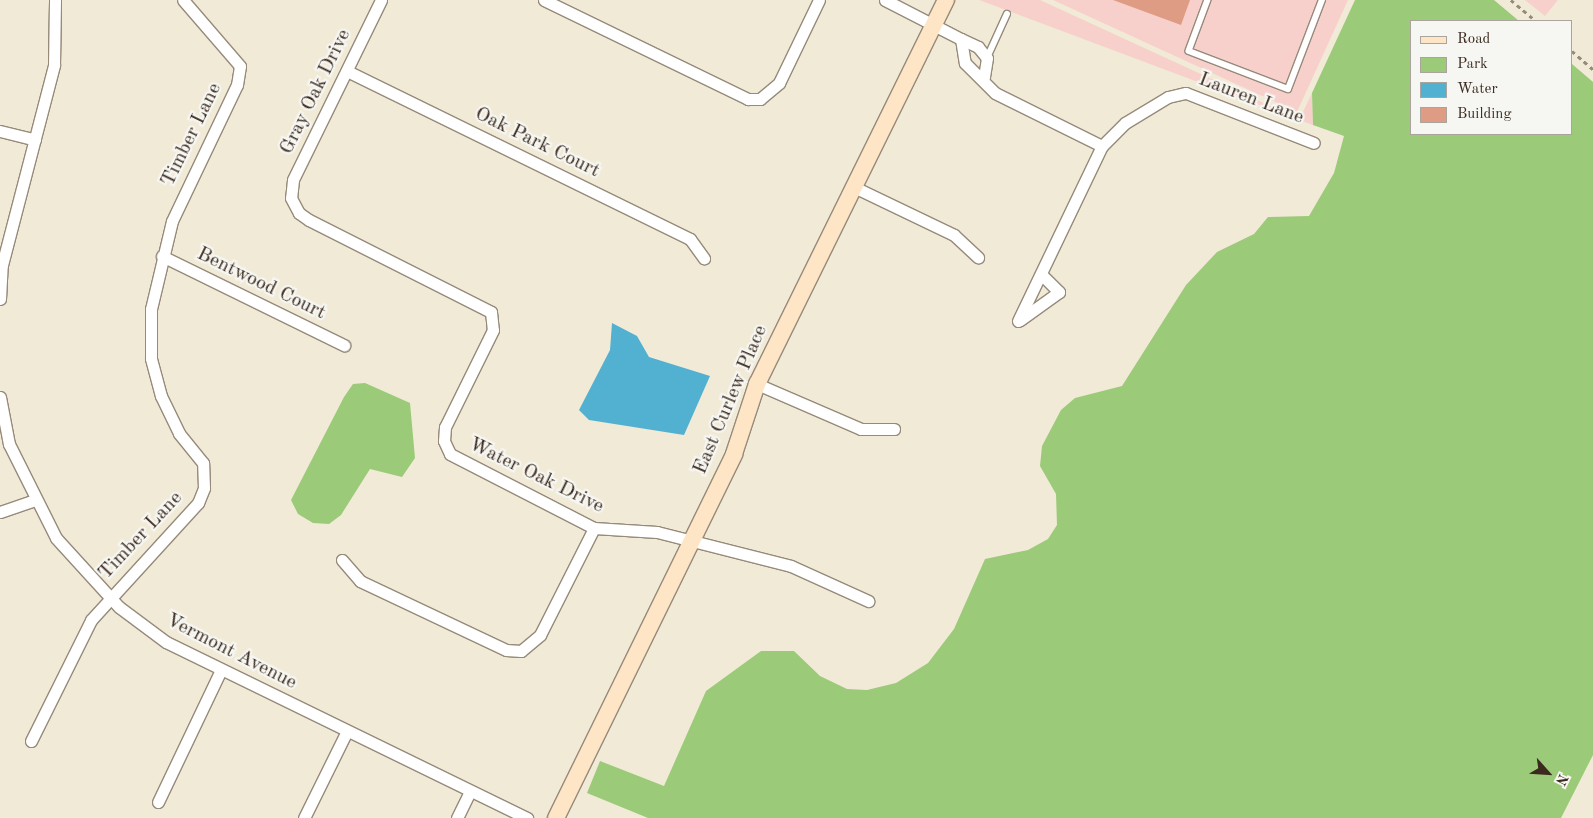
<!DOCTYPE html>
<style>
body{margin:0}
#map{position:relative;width:1593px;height:818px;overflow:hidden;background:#f1ead7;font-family:"Old Standard TT",serif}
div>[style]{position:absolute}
.built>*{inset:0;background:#f7d0cc}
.green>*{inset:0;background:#9bca78}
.water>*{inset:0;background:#52b1d1}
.building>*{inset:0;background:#dd9c83}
.path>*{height:2.5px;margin-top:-1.25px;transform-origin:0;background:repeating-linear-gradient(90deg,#968a7a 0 4px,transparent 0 8px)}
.roads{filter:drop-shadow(1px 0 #968a7a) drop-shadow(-1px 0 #968a7a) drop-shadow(0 1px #968a7a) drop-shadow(0 -1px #968a7a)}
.lane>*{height:5.5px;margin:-2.75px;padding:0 2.75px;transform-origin:2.75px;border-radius:2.75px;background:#fff}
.street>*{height:11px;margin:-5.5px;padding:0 5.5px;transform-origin:5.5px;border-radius:5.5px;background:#fff}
.secondary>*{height:16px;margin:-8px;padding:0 8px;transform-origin:8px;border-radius:8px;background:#fde5c5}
span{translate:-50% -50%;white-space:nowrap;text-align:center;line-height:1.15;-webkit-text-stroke:4.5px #f6f6f2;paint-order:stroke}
.street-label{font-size:20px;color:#3b2a1e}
.legend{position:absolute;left:1410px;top:20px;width:162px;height:115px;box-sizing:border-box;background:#f6f6f2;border:1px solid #aba49d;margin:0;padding:6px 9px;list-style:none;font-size:15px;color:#3b2a1e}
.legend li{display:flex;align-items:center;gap:10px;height:25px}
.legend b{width:25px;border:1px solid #aba49d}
.north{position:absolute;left:1523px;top:748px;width:50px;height:50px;-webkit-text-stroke:4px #f6f6f2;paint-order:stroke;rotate:116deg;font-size:14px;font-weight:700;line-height:20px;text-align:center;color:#3b2a1e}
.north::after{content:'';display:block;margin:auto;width:18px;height:22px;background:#3b2a1e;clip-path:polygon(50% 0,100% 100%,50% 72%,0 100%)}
</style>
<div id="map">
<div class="built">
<i style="clip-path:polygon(979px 0,1040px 0,1294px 117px,1302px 114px,1312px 93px,1313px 125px)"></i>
<i style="clip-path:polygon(1053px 0,1348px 0,1297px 112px)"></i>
<i style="clip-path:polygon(1525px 0,1558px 0,1545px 16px)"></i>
</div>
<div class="green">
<i style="clip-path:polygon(1355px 0,1494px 0,1519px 21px,1412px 21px,1412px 134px,1572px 134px,1572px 64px,1593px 82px,1593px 755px,1561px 818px,648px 818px,587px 793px,600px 761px,664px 786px,706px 691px,761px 651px,794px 651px,820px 676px,847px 689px,867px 690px,896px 683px,928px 663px,954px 629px,985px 559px,1028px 550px,1048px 539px,1057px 525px,1056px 494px,1040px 466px,1042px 446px,1061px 410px,1075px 398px,1122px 386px,1186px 285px,1217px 252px,1254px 234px,1268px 217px,1309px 216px,1334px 173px,1344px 136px,1313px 125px,1312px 93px)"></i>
<i style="clip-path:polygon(365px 383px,410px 403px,415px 458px,402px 477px,370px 469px,341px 515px,329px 524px,313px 523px,298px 514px,291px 500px,344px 397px,353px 384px)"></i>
</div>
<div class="water">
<i style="clip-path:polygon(612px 323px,637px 336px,649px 357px,710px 376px,684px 435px,589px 420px,579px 410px,610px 350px)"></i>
</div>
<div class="building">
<i style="clip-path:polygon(1113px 0,1190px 0,1181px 25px)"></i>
</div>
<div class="path">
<i style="left:1511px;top:0;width:33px;rotate:40deg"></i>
<i style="left:1572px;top:51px;width:28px;rotate:41deg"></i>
</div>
<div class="roads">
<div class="lane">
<i style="left:1208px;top:0;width:54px;rotate:110.4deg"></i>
<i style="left:1189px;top:51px;width:106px;rotate:21deg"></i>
<i style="left:1288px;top:89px;width:95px;rotate:-69.1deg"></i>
<i style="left:987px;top:58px;width:48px;rotate:-65.6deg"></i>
</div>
<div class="street">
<i style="left:381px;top:0;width:200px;rotate:116.1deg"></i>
<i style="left:293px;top:180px;width:18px;rotate:96deg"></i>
<i style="left:291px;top:198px;width:17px;rotate:62deg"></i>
<i style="left:299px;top:213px;width:12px;rotate:35deg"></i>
<i style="left:309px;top:220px;width:204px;rotate:26.8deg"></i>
<i style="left:491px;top:312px;width:18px;rotate:84deg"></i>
<i style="left:493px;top:330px;width:108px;rotate:116.3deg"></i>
<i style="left:445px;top:427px;width:14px;rotate:94deg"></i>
<i style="left:444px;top:441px;width:14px;rotate:65deg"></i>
<i style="left:450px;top:454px;width:162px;rotate:27.2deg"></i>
<i style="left:594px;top:528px;width:63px;rotate:3.6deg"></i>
<i style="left:657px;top:532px;width:138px;rotate:14.2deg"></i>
<i style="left:791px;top:566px;width:85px;rotate:24.4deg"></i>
<i style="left:544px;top:0;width:227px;rotate:25.9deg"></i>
<i style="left:748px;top:99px;width:12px"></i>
<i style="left:760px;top:99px;width:25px;rotate:-40deg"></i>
<i style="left:779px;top:83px;width:92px;rotate:-64.3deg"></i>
<i style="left:885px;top:0;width:85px;rotate:27.2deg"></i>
<i style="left:961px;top:39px;width:24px;rotate:81deg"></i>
<i style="left:965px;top:63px;width:42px;rotate:45deg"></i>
<i style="left:995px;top:93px;width:119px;rotate:26.4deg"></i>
<i style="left:961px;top:39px;width:19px;rotate:25deg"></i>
<i style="left:978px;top:47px;width:14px;rotate:51deg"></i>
<i style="left:987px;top:58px;width:20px;rotate:99deg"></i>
<i style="left:347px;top:71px;width:382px;rotate:26.1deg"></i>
<i style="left:690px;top:239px;width:24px;rotate:54deg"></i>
<i style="left:0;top:131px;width:36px;rotate:14deg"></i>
<i style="left:854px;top:187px;width:111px;rotate:25.6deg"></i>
<i style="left:954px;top:235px;width:33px;rotate:43deg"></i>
<i style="left:162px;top:256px;width:203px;rotate:26.1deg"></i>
<i style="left:0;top:299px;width:34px;rotate:-87deg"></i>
<i style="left:2px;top:265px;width:207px;rotate:-75.4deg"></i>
<i style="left:54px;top:65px;width:65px;rotate:-89.1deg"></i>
<i style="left:1020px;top:320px;width:48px;rotate:-35.7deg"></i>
<i style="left:1059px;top:292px;width:25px;rotate:-135deg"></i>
<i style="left:1018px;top:321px;width:194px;rotate:-64.4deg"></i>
<i style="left:1102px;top:146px;width:33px;rotate:-45deg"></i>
<i style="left:1125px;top:123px;width:50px;rotate:-31.2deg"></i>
<i style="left:1168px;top:97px;width:18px;rotate:-13deg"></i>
<i style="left:1186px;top:93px;width:137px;rotate:21.3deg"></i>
<i style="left:757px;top:384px;width:113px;rotate:23.4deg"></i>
<i style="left:861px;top:429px;width:33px"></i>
<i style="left:0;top:397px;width:48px;rotate:79.2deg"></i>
<i style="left:9px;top:444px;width:105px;rotate:63.4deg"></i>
<i style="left:56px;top:538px;width:93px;rotate:47.6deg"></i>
<i style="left:119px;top:607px;width:59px;rotate:36.7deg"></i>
<i style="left:166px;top:642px;width:402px;rotate:26deg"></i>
<i style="left:0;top:512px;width:37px;rotate:-19deg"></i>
<i style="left:342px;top:560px;width:28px;rotate:49deg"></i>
<i style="left:360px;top:581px;width:161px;rotate:25.3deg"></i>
<i style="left:506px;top:650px;width:15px;rotate:4deg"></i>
<i style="left:521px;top:651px;width:25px;rotate:-40deg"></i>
<i style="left:540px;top:635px;width:120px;rotate:-63.2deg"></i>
<i style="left:31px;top:741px;width:135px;rotate:-63.6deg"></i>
<i style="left:91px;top:620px;width:159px;rotate:-47.6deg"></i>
<i style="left:198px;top:503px;width:16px;rotate:-68deg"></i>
<i style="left:204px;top:488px;width:25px;rotate:-92deg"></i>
<i style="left:203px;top:463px;width:38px;rotate:-129deg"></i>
<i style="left:179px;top:433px;width:41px;rotate:-115.9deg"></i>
<i style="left:161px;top:396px;width:39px;rotate:-105deg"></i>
<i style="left:151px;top:358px;width:49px;rotate:-90deg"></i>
<i style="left:151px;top:309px;width:90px;rotate:-76.6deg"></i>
<i style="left:172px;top:221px;width:151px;rotate:-64.5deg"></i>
<i style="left:237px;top:85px;width:19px;rotate:-81deg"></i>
<i style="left:240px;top:66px;width:87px;rotate:-130.8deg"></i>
<i style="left:158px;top:802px;width:146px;rotate:-64.5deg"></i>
<i style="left:304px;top:818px;width:97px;rotate:-63.7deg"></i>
<i style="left:457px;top:818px;width:30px;rotate:-64deg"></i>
</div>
<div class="secondary">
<i style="left:556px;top:818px;width:405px;rotate:-63.9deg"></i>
<i style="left:734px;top:454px;width:74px;rotate:-71.8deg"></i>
<i style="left:757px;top:384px;width:428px;rotate:-63.8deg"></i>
</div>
</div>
<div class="street-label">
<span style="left:316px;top:92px;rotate:-64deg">Gray Oak Drive</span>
<span style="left:1251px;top:99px;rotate:21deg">Lauren Lane</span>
<span style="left:192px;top:135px;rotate:-64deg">Timber Lane</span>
<span style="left:537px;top:143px;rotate:26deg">Oak Park Court</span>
<span style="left:261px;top:284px;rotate:26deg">Bentwood Court</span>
<span style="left:731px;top:400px;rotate:-67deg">East Curlew Place</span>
<span style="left:536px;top:476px;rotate:26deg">Water Oak Drive</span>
<span style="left:141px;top:536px;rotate:-47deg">Timber Lane</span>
<span style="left:231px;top:652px;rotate:27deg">Vermont Avenue</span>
</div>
<ul class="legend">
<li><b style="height:6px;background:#fde5c5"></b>Road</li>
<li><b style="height:14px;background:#9bca78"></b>Park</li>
<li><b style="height:14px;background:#52b1d1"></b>Water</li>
<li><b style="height:14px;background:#dd9c83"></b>Building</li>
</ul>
<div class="north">N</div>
</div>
